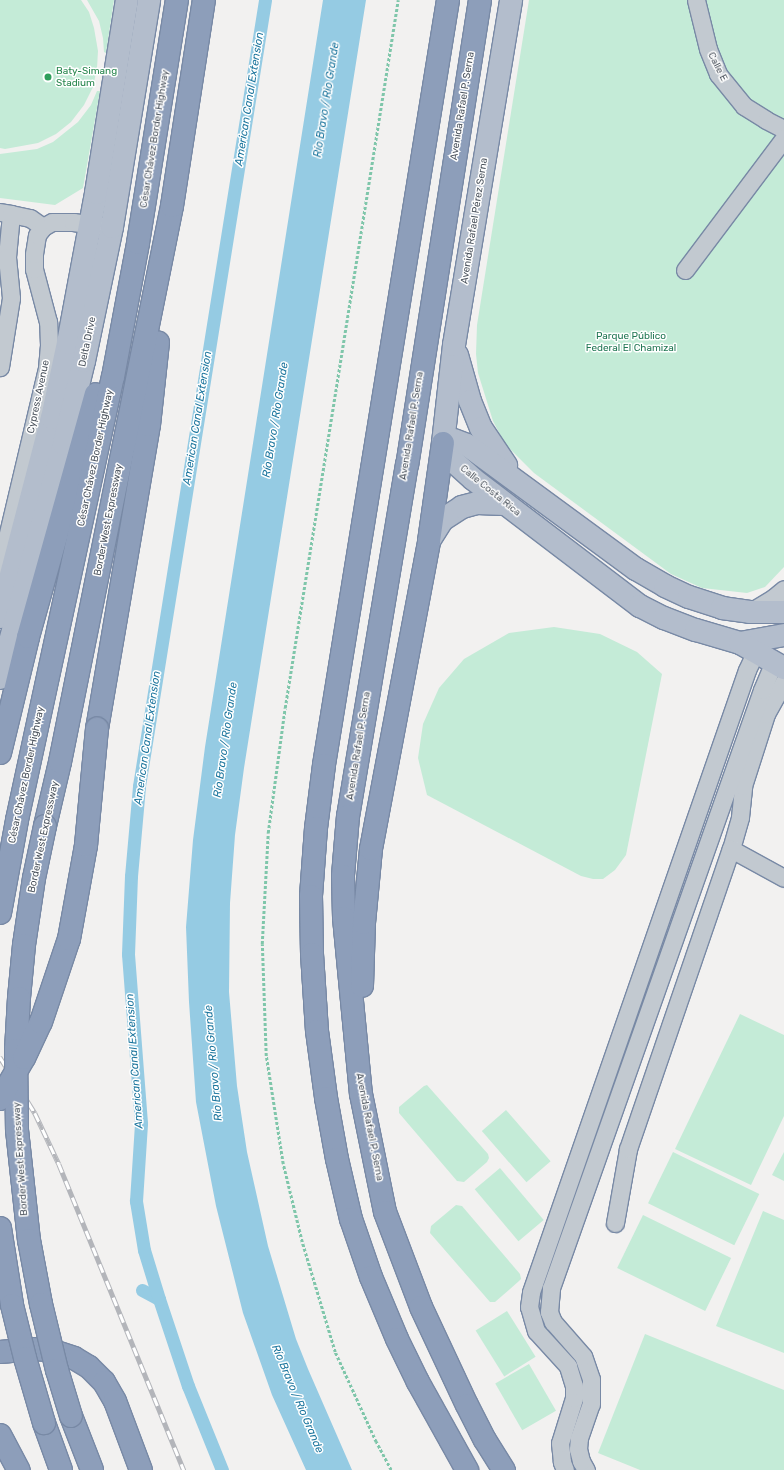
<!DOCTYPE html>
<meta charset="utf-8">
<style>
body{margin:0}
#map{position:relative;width:784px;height:1470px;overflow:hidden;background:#f2f1f0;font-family:Rubik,sans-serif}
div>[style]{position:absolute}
.green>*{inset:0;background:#c4ebd7;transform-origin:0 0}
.water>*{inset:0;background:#95cbe3}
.canal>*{height:13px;margin:-6.5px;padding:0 6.5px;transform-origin:6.5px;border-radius:6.5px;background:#95cbe3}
.path>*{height:2.5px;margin-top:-1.25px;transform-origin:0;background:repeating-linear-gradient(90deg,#7fc6aa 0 3px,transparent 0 5px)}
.roads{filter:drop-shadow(1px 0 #7889a5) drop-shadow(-1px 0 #7889a5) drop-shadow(0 1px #7889a5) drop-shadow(0 -1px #7889a5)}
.minor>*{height:17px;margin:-8.5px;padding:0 8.5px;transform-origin:8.5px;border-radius:8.5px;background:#c2c9d0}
.major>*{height:22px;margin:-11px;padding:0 11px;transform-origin:11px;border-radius:11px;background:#b3bdcc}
.highway>*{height:22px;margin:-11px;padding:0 11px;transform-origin:11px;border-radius:11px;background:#8d9eba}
.rail>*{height:4.5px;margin-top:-2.25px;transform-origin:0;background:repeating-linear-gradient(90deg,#fff 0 9px,#b3b5ba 0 18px);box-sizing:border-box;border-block:1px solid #b3b5ba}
.bridges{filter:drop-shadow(1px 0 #7889a5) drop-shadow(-1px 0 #7889a5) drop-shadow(0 1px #7889a5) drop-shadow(0 -1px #7889a5)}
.highway-bridge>*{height:22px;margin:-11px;padding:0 11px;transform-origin:11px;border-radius:11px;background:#8d9eba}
.dots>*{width:11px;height:11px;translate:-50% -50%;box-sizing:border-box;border:2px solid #fff;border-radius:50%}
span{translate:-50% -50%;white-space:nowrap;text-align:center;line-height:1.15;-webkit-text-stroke:3px #fff;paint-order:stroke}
.street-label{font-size:10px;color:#4a525c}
.leisure-label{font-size:10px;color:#27864d}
.left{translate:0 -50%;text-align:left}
.park-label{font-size:10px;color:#217754}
.water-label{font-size:11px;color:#1b759d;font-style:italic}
</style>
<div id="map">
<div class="green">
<i style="clip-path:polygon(0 0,81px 0,89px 12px,94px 28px,98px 51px,97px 68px,93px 87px,84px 105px,71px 122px,56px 134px,38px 143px,5px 149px,0 148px)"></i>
<i style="clip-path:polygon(87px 0,114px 0,106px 53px,104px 52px,103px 38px,99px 21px)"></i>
<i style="clip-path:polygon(529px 0,784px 0,784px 567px,765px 587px,747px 593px,702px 588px,671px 574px,534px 473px,505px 444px,493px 421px,478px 373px,476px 354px,477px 325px)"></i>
<i style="clip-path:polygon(97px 91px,100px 91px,83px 188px,55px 205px,0 198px,0 154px,37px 149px,53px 142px,78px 122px,91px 105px)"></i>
<i style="clip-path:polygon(554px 627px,600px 634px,637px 652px,662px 674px,626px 855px,615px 870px,603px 879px,593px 879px,581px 876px,427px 795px,418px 758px,423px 724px,439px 688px,464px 659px,509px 633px)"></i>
<i style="clip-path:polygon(740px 1014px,784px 1035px,784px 1116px,751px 1185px,675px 1149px)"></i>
<i style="clip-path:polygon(427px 1085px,488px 1154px,489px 1158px,487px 1162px,464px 1182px,457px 1181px,399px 1113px,399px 1107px,424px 1086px)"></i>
<i style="left:506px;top:1110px;width:68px;height:32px;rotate:49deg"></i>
<i style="left:673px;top:1152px;width:96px;height:57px;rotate:26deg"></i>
<i style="clip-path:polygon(784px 1152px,784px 1181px,772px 1175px)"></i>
<i style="left:500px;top:1168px;width:68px;height:33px;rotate:50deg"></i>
<i style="clip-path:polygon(456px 1205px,462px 1206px,520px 1274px,521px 1279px,519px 1281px,495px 1302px,490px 1302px,430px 1233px,431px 1226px)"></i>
<i style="clip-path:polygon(763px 1211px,784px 1220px,784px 1353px,716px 1326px)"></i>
<i style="left:643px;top:1215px;width:98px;height:59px;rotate:26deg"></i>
<i style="left:507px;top:1311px;width:54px;height:37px;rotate:58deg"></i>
<i style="clip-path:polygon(645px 1334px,784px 1390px,784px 1470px,640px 1470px,598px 1453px)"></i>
<i style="left:529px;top:1364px;width:54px;height:39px;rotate:60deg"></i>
</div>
<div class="water">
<i style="clip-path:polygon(323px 0,366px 0,244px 768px,235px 835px,230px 903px,229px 992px,237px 1086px,247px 1152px,268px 1246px,296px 1339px,308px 1369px,352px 1470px,306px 1470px,272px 1395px,243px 1313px,216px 1206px,196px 1102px,189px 1002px,186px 927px,193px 840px,205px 747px)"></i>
</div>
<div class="canal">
<i style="left:142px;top:1290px;width:19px;rotate:28deg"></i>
<i style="left:222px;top:1470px;width:91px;rotate:-112deg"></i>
<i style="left:188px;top:1386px;width:92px;rotate:-108.4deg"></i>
<i style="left:159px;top:1299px;width:51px;rotate:-107deg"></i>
<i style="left:144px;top:1250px;width:50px;rotate:-99.3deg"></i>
<i style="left:136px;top:1201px;width:78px;rotate:-86.3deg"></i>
<i style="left:141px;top:1123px;width:169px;rotate:-94.4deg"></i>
<i style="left:128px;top:954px;width:78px;rotate:-87.8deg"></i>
<i style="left:131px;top:876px;width:90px;rotate:-84.9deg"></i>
<i style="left:139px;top:786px;width:796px;rotate:-80.89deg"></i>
</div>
<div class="path">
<i style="left:391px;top:1470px;width:32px;rotate:-118deg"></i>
<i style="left:376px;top:1442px;width:99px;rotate:-114.5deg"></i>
<i style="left:335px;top:1352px;width:115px;rotate:-106.7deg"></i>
<i style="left:302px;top:1242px;width:80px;rotate:-103.7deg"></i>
<i style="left:283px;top:1164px;width:109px;rotate:-98.9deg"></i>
<i style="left:266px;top:1056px;width:112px;rotate:-92deg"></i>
<i style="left:262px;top:944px;width:111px;rotate:-86.9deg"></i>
<i style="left:268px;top:833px;width:126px;rotate:-82.3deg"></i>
<i style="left:285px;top:708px;width:717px;rotate:-80.93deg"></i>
</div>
<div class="roads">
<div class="minor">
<i style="left:696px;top:0;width:50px;rotate:76.2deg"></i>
<i style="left:708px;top:49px;width:27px;rotate:68deg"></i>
<i style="left:718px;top:74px;width:41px;rotate:50.9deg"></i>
<i style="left:744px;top:106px;width:26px;rotate:32deg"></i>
<i style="left:766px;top:120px;width:20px;rotate:27deg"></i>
<i style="left:0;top:212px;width:11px;rotate:10deg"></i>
<i style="left:11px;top:214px;width:43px;rotate:95.3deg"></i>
<i style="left:7px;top:257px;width:41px;rotate:84.4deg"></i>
<i style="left:11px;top:298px;width:70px;rotate:99.1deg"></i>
<i style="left:11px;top:214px;width:19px;rotate:12deg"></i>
<i style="left:30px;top:218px;width:16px;rotate:35deg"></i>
<i style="left:685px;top:270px;width:165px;rotate:-53.1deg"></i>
<i style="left:0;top:567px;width:204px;rotate:-76.7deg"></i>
<i style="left:47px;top:368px;width:23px;rotate:-85deg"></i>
<i style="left:49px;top:345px;width:23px;rotate:-92deg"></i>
<i style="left:48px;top:322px;width:55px;rotate:-104.8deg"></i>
<i style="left:34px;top:269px;width:15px;rotate:-90deg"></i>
<i style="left:34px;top:254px;width:19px;rotate:-81deg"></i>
<i style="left:37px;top:235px;width:10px;rotate:-53deg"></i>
<i style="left:43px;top:227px;width:10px;rotate:-29deg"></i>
<i style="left:52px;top:222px;width:21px"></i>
<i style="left:73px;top:222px;width:29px;rotate:8deg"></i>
<i style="left:750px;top:612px;width:27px;rotate:-31deg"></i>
<i style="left:773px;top:598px;width:14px;rotate:-39deg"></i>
<i style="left:731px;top:849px;width:33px;rotate:-74deg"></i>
<i style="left:740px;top:817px;width:31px;rotate:-84deg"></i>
<i style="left:743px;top:786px;width:76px;rotate:-72.3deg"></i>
<i style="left:766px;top:714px;width:37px;rotate:-61deg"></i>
<i style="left:615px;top:1223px;width:75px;rotate:-80deg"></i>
<i style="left:628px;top:1149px;width:317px;rotate:-71.1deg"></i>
<i style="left:731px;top:849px;width:60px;rotate:28.7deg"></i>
<i style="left:565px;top:1470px;width:9px;rotate:-111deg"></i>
<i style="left:562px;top:1462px;width:19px;rotate:-96deg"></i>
<i style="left:560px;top:1443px;width:47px;rotate:-72.7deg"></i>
<i style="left:574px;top:1398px;width:12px;rotate:-90deg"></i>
<i style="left:574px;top:1386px;width:21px;rotate:-107deg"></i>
<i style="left:568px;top:1366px;width:47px;rotate:-132.4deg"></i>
<i style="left:536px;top:1331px;width:25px;rotate:-106deg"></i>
<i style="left:529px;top:1307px;width:15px;rotate:-82deg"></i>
<i style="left:531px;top:1292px;width:658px;rotate:-70.85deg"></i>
<i style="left:747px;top:670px;width:21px;rotate:-65deg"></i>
<i style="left:586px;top:1470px;width:10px;rotate:-119deg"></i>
<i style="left:581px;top:1461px;width:12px;rotate:-104deg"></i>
<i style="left:578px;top:1449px;width:11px;rotate:-85deg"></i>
<i style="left:579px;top:1438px;width:36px;rotate:-71deg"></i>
<i style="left:591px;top:1404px;width:25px;rotate:-90deg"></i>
<i style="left:591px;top:1379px;width:24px;rotate:-109deg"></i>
<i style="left:583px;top:1356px;width:45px;rotate:-131.4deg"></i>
<i style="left:553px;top:1322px;width:11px;rotate:-112deg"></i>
<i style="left:549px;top:1312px;width:24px;rotate:-85deg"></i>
<i style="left:551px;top:1288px;width:634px;rotate:-70.56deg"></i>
<i style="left:762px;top:690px;width:30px;rotate:-67deg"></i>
</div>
<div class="major">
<i style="left:457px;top:355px;width:48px;rotate:74.2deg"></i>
<i style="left:470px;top:401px;width:29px;rotate:68deg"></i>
<i style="left:481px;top:428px;width:45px;rotate:56deg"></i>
<i style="left:443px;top:443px;width:99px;rotate:-83.6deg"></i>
<i style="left:454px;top:345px;width:350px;rotate:-80.6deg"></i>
<i style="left:443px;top:443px;width:19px;rotate:62deg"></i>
<i style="left:452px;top:460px;width:28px;rotate:42deg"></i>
<i style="left:473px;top:479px;width:210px;rotate:37.3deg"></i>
<i style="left:640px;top:606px;width:27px;rotate:27deg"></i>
<i style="left:664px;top:618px;width:34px;rotate:21deg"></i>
<i style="left:696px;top:630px;width:46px;rotate:16.5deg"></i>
<i style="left:740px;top:643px;width:45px;rotate:-10.3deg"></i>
<i style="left:443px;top:443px;width:11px;rotate:-15deg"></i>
<i style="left:454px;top:440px;width:14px;rotate:21deg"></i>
<i style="left:467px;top:445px;width:210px;rotate:36.3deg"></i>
<i style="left:636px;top:569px;width:34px;rotate:30deg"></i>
<i style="left:665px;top:586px;width:26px;rotate:25deg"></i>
<i style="left:689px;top:597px;width:35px;rotate:18deg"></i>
<i style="left:722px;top:608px;width:28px;rotate:8deg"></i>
<i style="left:750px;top:612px;width:34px"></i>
<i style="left:429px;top:541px;width:25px;rotate:-58deg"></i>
<i style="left:442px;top:520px;width:24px;rotate:-33deg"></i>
<i style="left:462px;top:507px;width:16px;rotate:-15deg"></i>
<i style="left:477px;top:503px;width:27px;rotate:2deg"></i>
<i style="left:0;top:617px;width:206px;rotate:-75.4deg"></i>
<i style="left:52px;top:418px;width:77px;rotate:-78deg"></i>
<i style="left:68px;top:343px;width:153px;rotate:-79.4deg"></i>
<i style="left:96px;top:193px;width:195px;rotate:-80.9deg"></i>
<i style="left:740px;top:643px;width:51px;rotate:29.6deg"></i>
<i style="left:0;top:678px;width:243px;rotate:-74.7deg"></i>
<i style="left:64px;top:444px;width:85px;rotate:-76.5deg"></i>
<i style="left:84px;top:361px;width:137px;rotate:-78.2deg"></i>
<i style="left:112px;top:227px;width:230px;rotate:-80.7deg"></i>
</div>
<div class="highway">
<i style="left:448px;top:0;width:775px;rotate:99.21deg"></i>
<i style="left:324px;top:765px;width:64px;rotate:97.2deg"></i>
<i style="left:316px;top:828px;width:68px;rotate:94.2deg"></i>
<i style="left:311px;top:896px;width:58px;rotate:89deg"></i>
<i style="left:312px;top:954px;width:77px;rotate:86.3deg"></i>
<i style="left:317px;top:1031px;width:68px;rotate:82.3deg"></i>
<i style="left:326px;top:1098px;width:62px;rotate:79.8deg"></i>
<i style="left:337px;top:1159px;width:62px;rotate:76.9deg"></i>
<i style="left:351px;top:1219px;width:61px;rotate:71deg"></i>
<i style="left:371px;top:1277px;width:67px;rotate:67.2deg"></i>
<i style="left:397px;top:1339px;width:48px;rotate:64deg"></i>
<i style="left:418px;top:1382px;width:101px;rotate:60.9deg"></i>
<i style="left:480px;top:0;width:470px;rotate:98.9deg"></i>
<i style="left:407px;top:464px;width:357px;rotate:99.5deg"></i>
<i style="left:348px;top:816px;width:60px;rotate:94.8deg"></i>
<i style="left:343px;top:876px;width:42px;rotate:88.6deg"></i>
<i style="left:344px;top:918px;width:177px;rotate:84.5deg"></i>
<i style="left:361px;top:1094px;width:120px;rotate:78.5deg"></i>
<i style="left:385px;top:1212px;width:102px;rotate:69.2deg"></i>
<i style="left:421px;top:1307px;width:108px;rotate:64.9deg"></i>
<i style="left:467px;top:1405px;width:39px;rotate:63deg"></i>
<i style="left:485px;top:1440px;width:36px;rotate:58deg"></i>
<i style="left:97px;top:729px;width:308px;rotate:-80.3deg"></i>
<i style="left:149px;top:425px;width:83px;rotate:-83.8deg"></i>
<i style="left:0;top:753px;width:119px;rotate:-76.4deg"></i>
<i style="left:28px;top:637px;width:252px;rotate:-74.4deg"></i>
<i style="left:45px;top:826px;width:66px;rotate:-76.8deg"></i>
<i style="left:60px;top:762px;width:567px;rotate:-78.61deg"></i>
<i style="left:172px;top:206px;width:208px;rotate:-81.2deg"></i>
<i style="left:0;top:913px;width:95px;rotate:-79.6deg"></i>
<i style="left:17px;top:820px;width:453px;rotate:-77.8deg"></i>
<i style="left:113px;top:377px;width:136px;rotate:-79.4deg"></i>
<i style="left:138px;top:243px;width:246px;rotate:-80.9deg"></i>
<i style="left:362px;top:986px;width:63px;rotate:-88.2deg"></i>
<i style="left:364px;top:923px;width:74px;rotate:-84.6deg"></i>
<i style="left:371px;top:849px;width:313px;rotate:-79.3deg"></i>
<i style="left:429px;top:541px;width:99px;rotate:-81.9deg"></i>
<i style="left:0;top:1352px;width:32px;rotate:-5deg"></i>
<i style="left:32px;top:1349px;width:18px;rotate:3deg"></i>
<i style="left:50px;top:1350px;width:25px;rotate:18deg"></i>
<i style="left:74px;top:1358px;width:17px;rotate:31deg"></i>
<i style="left:89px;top:1367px;width:21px;rotate:45deg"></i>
<i style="left:104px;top:1382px;width:22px;rotate:60deg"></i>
<i style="left:115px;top:1401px;width:74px;rotate:69.4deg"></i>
<i style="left:71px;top:1416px;width:58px;rotate:68.7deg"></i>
<i style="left:44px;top:1423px;width:50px;rotate:70.1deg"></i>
<i style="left:0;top:1435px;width:40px;rotate:62deg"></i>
</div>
</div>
<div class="rail">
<i style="left:0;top:1057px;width:66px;rotate:58deg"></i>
<i style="left:35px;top:1113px;width:56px;rotate:64.8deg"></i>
<i style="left:59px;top:1164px;width:331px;rotate:67.8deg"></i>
</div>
<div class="bridges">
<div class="highway-bridge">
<i style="left:45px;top:826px;width:53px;rotate:101.9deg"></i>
<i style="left:34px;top:878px;width:68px;rotate:98.5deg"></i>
<i style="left:24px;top:945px;width:53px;rotate:95.4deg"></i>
<i style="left:19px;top:998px;width:52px;rotate:93.3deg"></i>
<i style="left:16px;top:1050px;width:80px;rotate:89.3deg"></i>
<i style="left:17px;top:1130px;width:111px;rotate:83.8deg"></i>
<i style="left:29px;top:1240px;width:65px;rotate:79.4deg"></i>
<i style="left:41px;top:1304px;width:68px;rotate:76.4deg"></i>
<i style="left:57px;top:1370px;width:48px;rotate:73.1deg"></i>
<i style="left:0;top:1099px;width:48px;rotate:-59.7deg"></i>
<i style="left:24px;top:1058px;width:40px;rotate:-65deg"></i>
<i style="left:41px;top:1022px;width:88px;rotate:-71.4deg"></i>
<i style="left:69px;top:939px;width:96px;rotate:-79.7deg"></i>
<i style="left:86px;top:845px;width:117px;rotate:-84.6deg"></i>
<i style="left:0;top:1228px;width:78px;rotate:81.1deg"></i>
<i style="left:12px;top:1305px;width:55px;rotate:76.2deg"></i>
<i style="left:25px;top:1358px;width:68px;rotate:73.7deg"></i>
</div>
</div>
<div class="dots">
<i style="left:48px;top:77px;background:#2e9e5b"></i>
</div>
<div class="street-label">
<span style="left:717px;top:67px;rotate:63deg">Calle E</span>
<span style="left:463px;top:106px;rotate:-81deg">Avenida Rafael P. Serna</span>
<span style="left:155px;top:139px;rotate:-81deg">César Chávez Border Highway</span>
<span style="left:475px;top:221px;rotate:-81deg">Avenida Rafael Pérez Serna</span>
<span style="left:88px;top:342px;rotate:-78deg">Delta Drive</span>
<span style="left:39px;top:397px;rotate:-78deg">Cypress Avenue</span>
<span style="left:412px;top:426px;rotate:-81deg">Avenida Rafael P. Serna</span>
<span style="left:96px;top:458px;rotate:-78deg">César Chávez Border Highway</span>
<span style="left:490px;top:491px;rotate:39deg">Calle Costa Rica</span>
<span style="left:109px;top:520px;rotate:-79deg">Border West Expressway</span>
<span style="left:359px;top:746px;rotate:-81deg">Avenida Rafael P. Serna</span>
<span style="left:27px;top:775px;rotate:-78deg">César Chávez Border Highway</span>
<span style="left:44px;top:837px;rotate:-78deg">Border West Expressway</span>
<span style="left:369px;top:1127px;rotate:79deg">Avenida Rafael P. Serna</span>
<span style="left:21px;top:1159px;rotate:-94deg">Border West Expressway</span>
</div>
<div class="leisure-label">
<span class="left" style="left:56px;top:77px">Baty-Simang<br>Stadium</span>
</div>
<div class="park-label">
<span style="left:631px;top:342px">Parque Público<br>Federal El Chamizal</span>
</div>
<div class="water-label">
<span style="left:250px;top:99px;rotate:-81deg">American Canal Extension</span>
<span style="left:327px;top:100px;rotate:-81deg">Río Bravo / Rio Grande</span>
<span style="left:198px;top:418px;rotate:-81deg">American Canal Extension</span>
<span style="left:276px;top:420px;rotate:-81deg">Río Bravo / Rio Grande</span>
<span style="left:148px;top:738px;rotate:-82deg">American Canal Extension</span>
<span style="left:226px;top:740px;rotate:-82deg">Río Bravo / Rio Grande</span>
<span style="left:135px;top:1061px;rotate:-94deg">American Canal Extension</span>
<span style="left:214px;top:1063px;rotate:-95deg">Río Bravo / Rio Grande</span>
<span style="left:297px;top:1399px;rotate:67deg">Río Bravo / Rio Grande</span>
</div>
</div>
